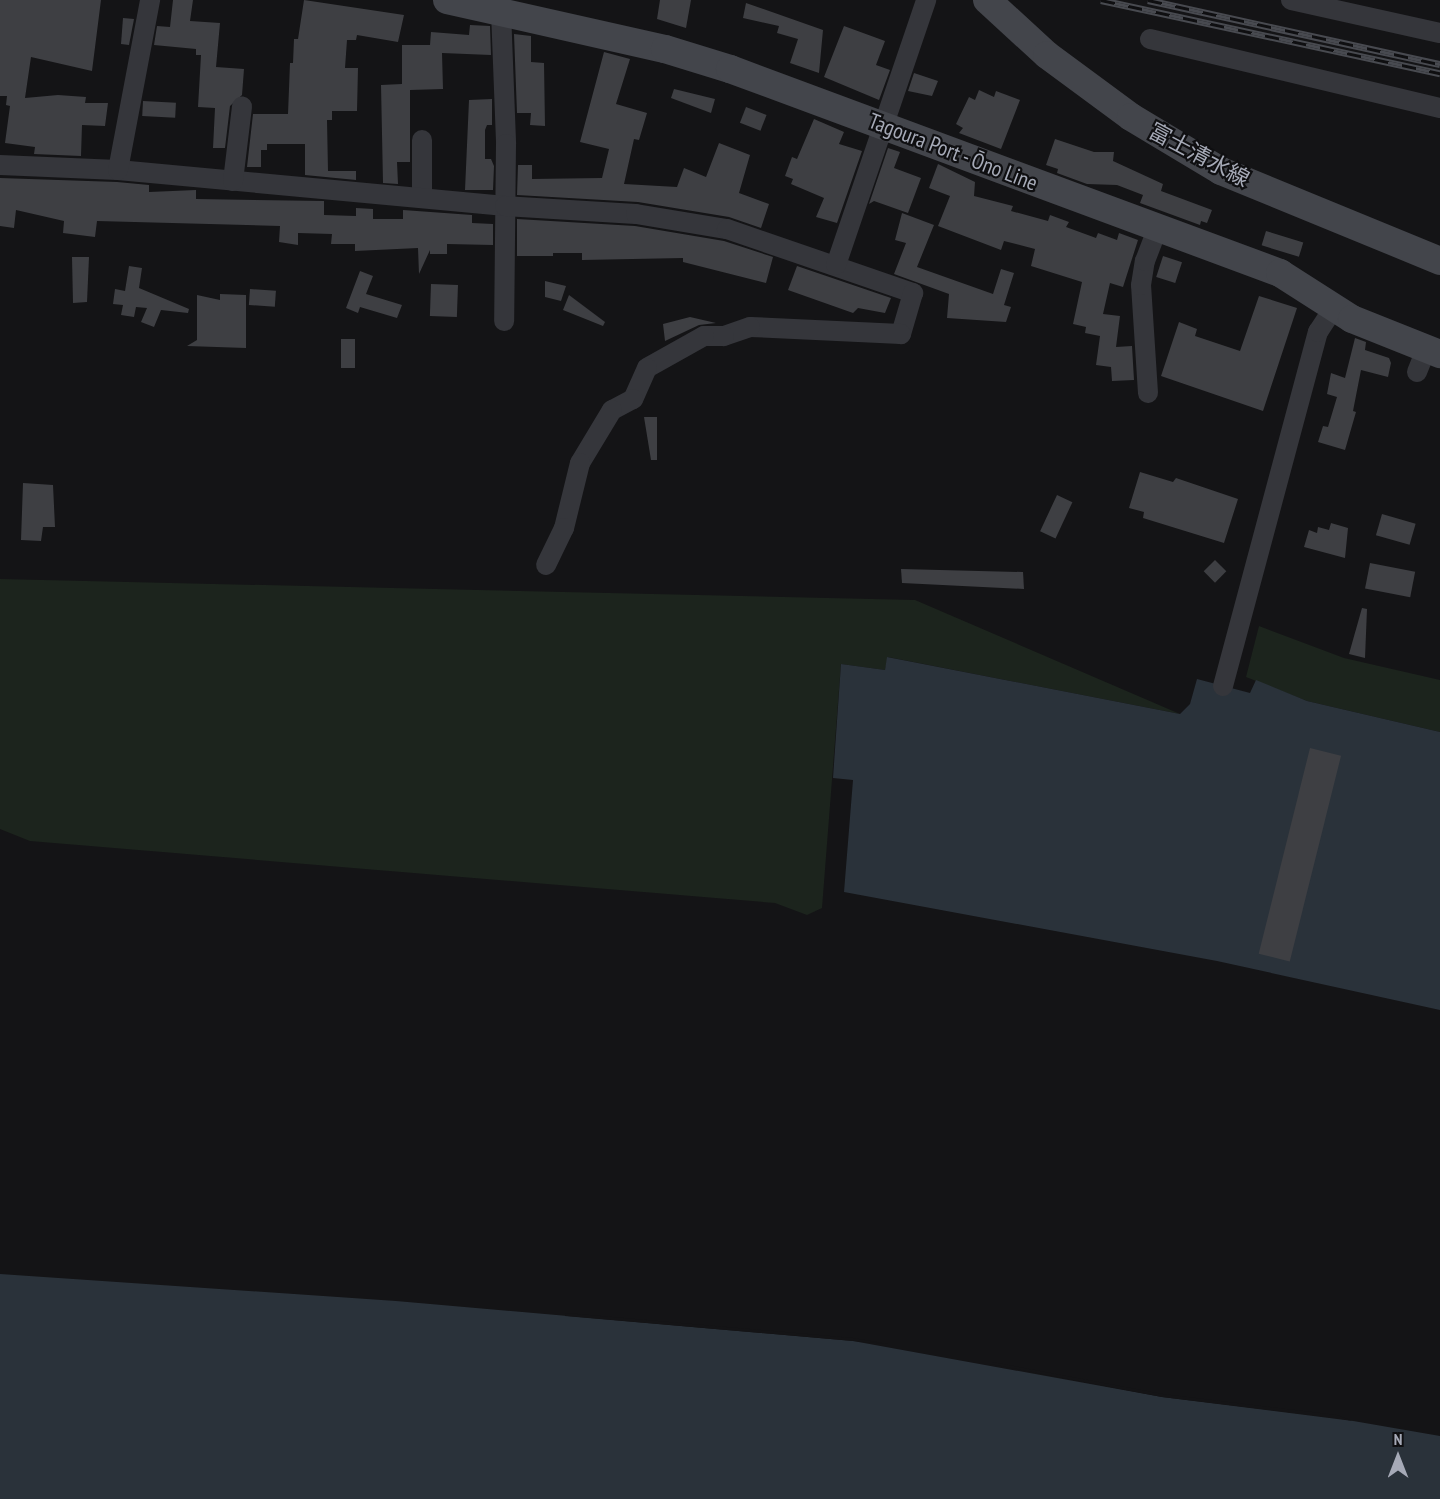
<!DOCTYPE html>
<meta charset="utf-8">
<style>
body{margin:0}
#map{position:relative;width:1440px;height:1499px;overflow:hidden;background:#141416;font-family:"PT Sans Narrow","Noto Sans JP",sans-serif}
div>[style]{position:absolute}
.green>*{inset:0;background:#1c241d}
.water>*{inset:0;background:#2a323a}
.pier>*{inset:0;background:#141416}
.building>*{inset:0;background:#3e3f43;transform-origin:0 0}
.street>*{height:20px;margin:-10px;padding:0 10px;transform-origin:10px;border-radius:10px;background:#35363b}
.secondary>*{height:28px;margin:-14px;padding:0 14px;transform-origin:14px;border-radius:14px;background:#43454b}
.rail>*{height:7px;margin-top:-3.5px;transform-origin:0;background:repeating-linear-gradient(90deg,#0f0f11 0 14px,#484a50 0 28px);box-sizing:border-box;border-block:2px solid #484a50}
span{translate:-50% -50%;white-space:nowrap;text-align:center;line-height:1.15;-webkit-text-stroke:4.5px #0f0f11;paint-order:stroke}
.street-label{font-size:22px;color:#a6aab7}
.north{position:absolute;left:1368px;top:1427px;width:60px;height:60px;-webkit-text-stroke:4px #0f0f11;paint-order:stroke;rotate:0deg;font-size:16px;font-weight:700;line-height:24px;text-align:center;color:#a6aab7}
.north::after{content:'';display:block;margin:auto;width:21px;height:27px;background:#a6aab7;clip-path:polygon(50% 0,100% 100%,50% 72%,0 100%)}
</style>
<div id="map">
<div class="green">
<i style="clip-path:polygon(0 579px,915px 600px,1180px 714px,888px 657px,885px 670px,841px 664px,822px 908px,807px 915px,775px 903px,30px 841px,0 829px)"></i>
<i style="clip-path:polygon(1259px 626px,1344px 658px,1440px 680px,1440px 732px,1307px 701px,1246px 677px)"></i>
</div>
<div class="water">
<i style="clip-path:polygon(887px 657px,1180px 714px,1190px 704px,1197px 679px,1250px 693px,1256px 680px,1307px 701px,1440px 732px,1440px 1010px,1217px 961px,844px 892px,853px 780px,833px 778px,841px 664px,885px 670px)"></i>
<i style="clip-path:polygon(0 1274px,396px 1301px,853px 1341px,1162px 1397px,1336px 1418px,1440px 1436px,1440px 1499px,0 1499px)"></i>
</div>
<div class="pier">
<i style="clip-path:polygon(566px 1313px,853px 1338px,888px 1344px,565px 1316px)"></i>
<i style="clip-path:polygon(992px 1362px,1163px 1394px,1337px 1415px,1353px 1421px,1162px 1397px,990px 1364px)"></i>
</div>
<div class="building">
<i style="clip-path:polygon(0 0,101px 0,92px 71px,31px 57px,25px 98px,58px 95px,86px 97px,85px 103px,108px 103px,105px 126px,82px 125px,81px 156px,34px 154px,35px 147px,5px 143px,10px 106px,6px 105px,7px 96px,0 96px)"></i>
<i style="clip-path:polygon(173px 0,193px 0,190px 21px,220px 23px,216px 67px,244px 69px,242px 95px,230px 106px,225px 148px,213px 148px,215px 108px,198px 107px,201px 55px,196px 55px,196px 49px,154px 45px,157px 26px,170px 27px)"></i>
<i style="clip-path:polygon(304px 0,404px 15px,398px 42px,357px 35px,356px 40px,347px 40px,345px 68px,358px 68px,357px 111px,332px 111px,332px 120px,327px 120px,328px 171px,356px 171px,356px 180px,305px 175px,305px 144px,267px 144px,267px 150px,261px 150px,261px 167px,247px 167px,253px 114px,288px 114px,290px 63px,293px 63px,294px 39px,298px 39px)"></i>
<i style="clip-path:polygon(660px 0,691px 0,686px 28px,657px 19px)"></i>
<i style="clip-path:polygon(746px 3px,823px 30px,819px 73px,790px 63px,798px 39px,777px 33px,779px 26px,743px 18px)"></i>
<i style="clip-path:polygon(123px 18px,134px 19px,129px 45px,121px 44px)"></i>
<i style="clip-path:polygon(470px 25px,490px 26px,491px 55px,442px 53px,443px 89px,410px 90px,410px 162px,397px 162px,398px 184px,383px 183px,381px 85px,402px 84px,402px 45px,430px 45px,431px 32px,469px 35px)"></i>
<i style="clip-path:polygon(844px 26px,885px 41px,876px 65px,890px 70px,879px 100px,824px 77px)"></i>
<i style="clip-path:polygon(514px 34px,531px 36px,531px 62px,544px 63px,545px 126px,530px 125px,531px 113px,517px 113px)"></i>
<i style="clip-path:polygon(604px 52px,630px 59px,616px 104px,647px 113px,639px 140px,634px 139px,624px 184px,677px 187px,684px 168px,706px 177px,719px 143px,750px 155px,739px 193px,769px 204px,761px 228px,729px 217px,638px 202px,517px 195px,518px 165px,532px 165px,532px 179px,602px 178px,609px 149px,580px 142px)"></i>
<i style="clip-path:polygon(914px 73px,938px 81px,932px 96px,908px 91px)"></i>
<i style="clip-path:polygon(674px 89px,715px 99px,711px 113px,671px 98px)"></i>
<i style="clip-path:polygon(979px 90px,994px 97px,996px 91px,1020px 100px,1001px 149px,959px 133px,963px 128px,956px 124px,969px 97px,975px 100px)"></i>
<i style="clip-path:polygon(492px 99px,492px 125px,487px 125px,485px 130px,485px 159px,491px 159px,494px 166px,493px 190px,465px 190px,469px 100px)"></i>
<i style="left:143px;top:101px;width:33px;height:15px;rotate:3deg"></i>
<i style="left:746px;top:107px;width:22px;height:17px;rotate:21deg"></i>
<i style="clip-path:polygon(814px 119px,844px 132px,839px 144px,862px 151px,837px 223px,816px 217px,824px 198px,791px 184px,793px 179px,785px 176px,792px 157px,797px 159px)"></i>
<i style="clip-path:polygon(1055px 139px,1094px 152px,1114px 152px,1113px 161px,1163px 184px,1161px 191px,1212px 210px,1207px 223px,1201px 221px,1200px 225px,1140px 203px,1143px 195px,1117px 185px,1087px 184px,1057px 173px,1058px 169px,1046px 165px)"></i>
<i style="clip-path:polygon(888px 148px,900px 152px,894px 168px,921px 178px,908px 213px,874px 201px,869px 204px)"></i>
<i style="clip-path:polygon(938px 164px,975px 182px,974px 196px,1013px 206px,1011px 211px,1048px 221px,1050px 215px,1069px 222px,1066px 227px,1096px 238px,1098px 233px,1117px 240px,1119px 233px,1138px 240px,1123px 287px,1110px 283px,1103px 314px,1120px 316px,1116px 347px,1132px 346px,1134px 380px,1112px 381px,1111px 367px,1096px 365px,1100px 336px,1085px 333px,1086px 327px,1073px 324px,1082px 282px,1031px 266px,1035px 249px,1004px 241px,1001px 250px,938px 226px,950px 196px,929px 188px)"></i>
<i style="clip-path:polygon(0 178px,117px 182px,149px 185px,149px 192px,196px 190px,196px 199px,324px 201px,324px 215px,356px 216px,356px 208px,373px 209px,373px 219px,403px 219px,403px 210px,472px 215px,472px 223px,493px 224px,493px 245px,447px 244px,447px 254px,430px 254px,430px 250px,419px 274px,418px 248px,355px 251px,355px 244px,331px 244px,332px 234px,298px 233px,298px 245px,279px 242px,280px 226px,97px 221px,95px 237px,63px 233px,64px 221px,16px 210px,14px 228px,0 226px)"></i>
<i style="clip-path:polygon(902px 213px,934px 225px,917px 267px,993px 294px,1001px 269px,1014px 273px,1004px 305px,1011px 307px,1006px 322px,947px 318px,949px 294px,894px 274px,906px 243px,895px 240px)"></i>
<i style="clip-path:polygon(517px 219px,635px 226px,724px 241px,773px 257px,766px 283px,683px 262px,683px 258px,582px 260px,582px 253px,553px 253px,553px 256px,517px 256px)"></i>
<i style="left:1266px;top:231px;width:39px;height:15px;rotate:17deg"></i>
<i style="left:1163px;top:256px;width:20px;height:22px;rotate:18deg"></i>
<i style="clip-path:polygon(72px 257px,89px 257px,87px 302px,73px 303px)"></i>
<i style="clip-path:polygon(129px 266px,142px 268px,139px 288px,189px 309px,188px 313px,161px 310px,154px 327px,141px 322px,147px 308px,136px 307px,134px 317px,121px 315px,123px 305px,113px 304px,115px 289px,125px 291px)"></i>
<i style="clip-path:polygon(797px 266px,891px 298px,885px 313px,858px 308px,853px 313px,788px 290px)"></i>
<i style="clip-path:polygon(360px 271px,373px 276px,366px 294px,402px 305px,397px 318px,360px 307px,358px 313px,346px 308px)"></i>
<i style="clip-path:polygon(545px 281px,566px 286px,561px 301px,545px 297px)"></i>
<i style="left:431px;top:284px;width:27px;height:32px;rotate:2deg"></i>
<i style="left:250px;top:289px;width:26px;height:16px;rotate:4deg"></i>
<i style="clip-path:polygon(220px 294px,246px 295px,246px 348px,187px 346px,197px 340px,197px 295px,220px 300px)"></i>
<i style="clip-path:polygon(569px 295px,605px 322px,603px 326px,563px 310px)"></i>
<i style="clip-path:polygon(1259px 296px,1297px 308px,1263px 411px,1161px 376px,1179px 322px,1197px 329px,1195px 336px,1240px 351px)"></i>
<i style="clip-path:polygon(690px 317px,716px 323px,699px 325px,665px 341px,663px 324px)"></i>
<i style="clip-path:polygon(1355px 338px,1366px 342px,1365px 350px,1389px 358px,1391px 363px,1388px 377px,1361px 370px,1353px 411px,1356px 412px,1345px 450px,1318px 442px,1323px 426px,1328px 427px,1337px 397px,1327px 394px,1331px 373px,1345px 378px)"></i>
<i style="left:341px;top:339px;width:14px;height:29px"></i>
<i style="clip-path:polygon(644px 417px,657px 417px,657px 460px,651px 460px)"></i>
<i style="clip-path:polygon(1140px 472px,1173px 482px,1176px 478px,1238px 499px,1224px 543px,1143px 518px,1144px 512px,1129px 508px)"></i>
<i style="clip-path:polygon(23px 483px,53px 485px,55px 527px,43px 527px,41px 541px,21px 540px)"></i>
<i style="left:1057px;top:495px;width:17px;height:40px;rotate:25deg"></i>
<i style="left:1382px;top:514px;width:35px;height:22px;rotate:16deg"></i>
<i style="clip-path:polygon(1331px 523px,1348px 528px,1345px 558px,1304px 547px,1309px 530px,1317px 533px,1318px 527px,1329px 530px)"></i>
<i style="left:1215px;top:560px;width:16px;height:16px;rotate:45deg"></i>
<i style="left:1370px;top:563px;width:46px;height:26px;rotate:11deg"></i>
<i style="clip-path:polygon(901px 569px,1023px 572px,1024px 589px,902px 583px)"></i>
<i style="clip-path:polygon(1362px 608px,1367px 609px,1365px 658px,1349px 654px)"></i>
<i style="left:1310px;top:748px;width:32px;height:212px;rotate:14deg"></i>
</div>
<div class="street">
<i style="left:1291px;top:0;width:153px;rotate:12.5deg"></i>
<i style="left:501px;top:11px;width:133px;rotate:87.8deg"></i>
<i style="left:506px;top:144px;width:177px;rotate:90.6deg"></i>
<i style="left:1150px;top:39px;width:298px;rotate:13.4deg"></i>
<i style="left:422px;top:140px;width:58px;rotate:90deg"></i>
<i style="left:0;top:165px;width:118px;rotate:2.4deg"></i>
<i style="left:118px;top:170px;width:389px;rotate:5.3deg"></i>
<i style="left:505px;top:206px;width:131px;rotate:3.5deg"></i>
<i style="left:636px;top:214px;width:92px;rotate:9.4deg"></i>
<i style="left:727px;top:229px;width:197px;rotate:19deg"></i>
<i style="left:913px;top:293px;width:43px;rotate:106.3deg"></i>
<i style="left:901px;top:334px;width:151px;rotate:-177.3deg"></i>
<i style="left:750px;top:327px;width:28px;rotate:161deg"></i>
<i style="left:724px;top:336px;width:20px;rotate:180deg"></i>
<i style="left:704px;top:336px;width:65px;rotate:150.7deg"></i>
<i style="left:647px;top:368px;width:34px;rotate:114deg"></i>
<i style="left:633px;top:399px;width:24px;rotate:152deg"></i>
<i style="left:612px;top:410px;width:62px;rotate:121.1deg"></i>
<i style="left:580px;top:463px;width:67px;rotate:103.8deg"></i>
<i style="left:564px;top:528px;width:41px;rotate:115.9deg"></i>
<i style="left:118px;top:170px;width:173px;rotate:-79.3deg"></i>
<i style="left:233px;top:181px;width:75px;rotate:-83.1deg"></i>
<i style="left:836px;top:265px;width:280px;rotate:-71.2deg"></i>
<i style="left:1417px;top:372px;width:24px;rotate:-68deg"></i>
<i style="left:1148px;top:393px;width:108px;rotate:-93.7deg"></i>
<i style="left:1141px;top:285px;width:24px;rotate:-81deg"></i>
<i style="left:1145px;top:261px;width:33px;rotate:-69deg"></i>
<i style="left:1223px;top:686px;width:367px;rotate:-75deg"></i>
<i style="left:1318px;top:332px;width:30px;rotate:-57deg"></i>
</div>
<div class="secondary">
<i style="left:447px;top:0;width:223px;rotate:12.7deg"></i>
<i style="left:665px;top:49px;width:68px;rotate:17.1deg"></i>
<i style="left:730px;top:69px;width:587px;rotate:20.35deg"></i>
<i style="left:1280px;top:273px;width:85px;rotate:32.6deg"></i>
<i style="left:1352px;top:319px;width:95px;rotate:21.7deg"></i>
<i style="left:987px;top:0;width:81px;rotate:42.5deg"></i>
<i style="left:1047px;top:55px;width:104px;rotate:36.4deg"></i>
<i style="left:1131px;top:117px;width:105px;rotate:31deg"></i>
<i style="left:1221px;top:171px;width:237px;rotate:22.3deg"></i>
</div>
<div class="rail">
<i style="left:1101px;top:0;width:347px;rotate:12.2deg"></i>
<i style="left:1148px;top:0;width:299px;rotate:12.4deg"></i>
</div>
<div class="street-label">
<span style="left:953px;top:152px;rotate:21deg">Tagoura Port - Ōno Line</span>
<span style="left:1199px;top:155px;rotate:28deg">富士清水線</span>
</div>
<div class="north">N</div>
</div>
